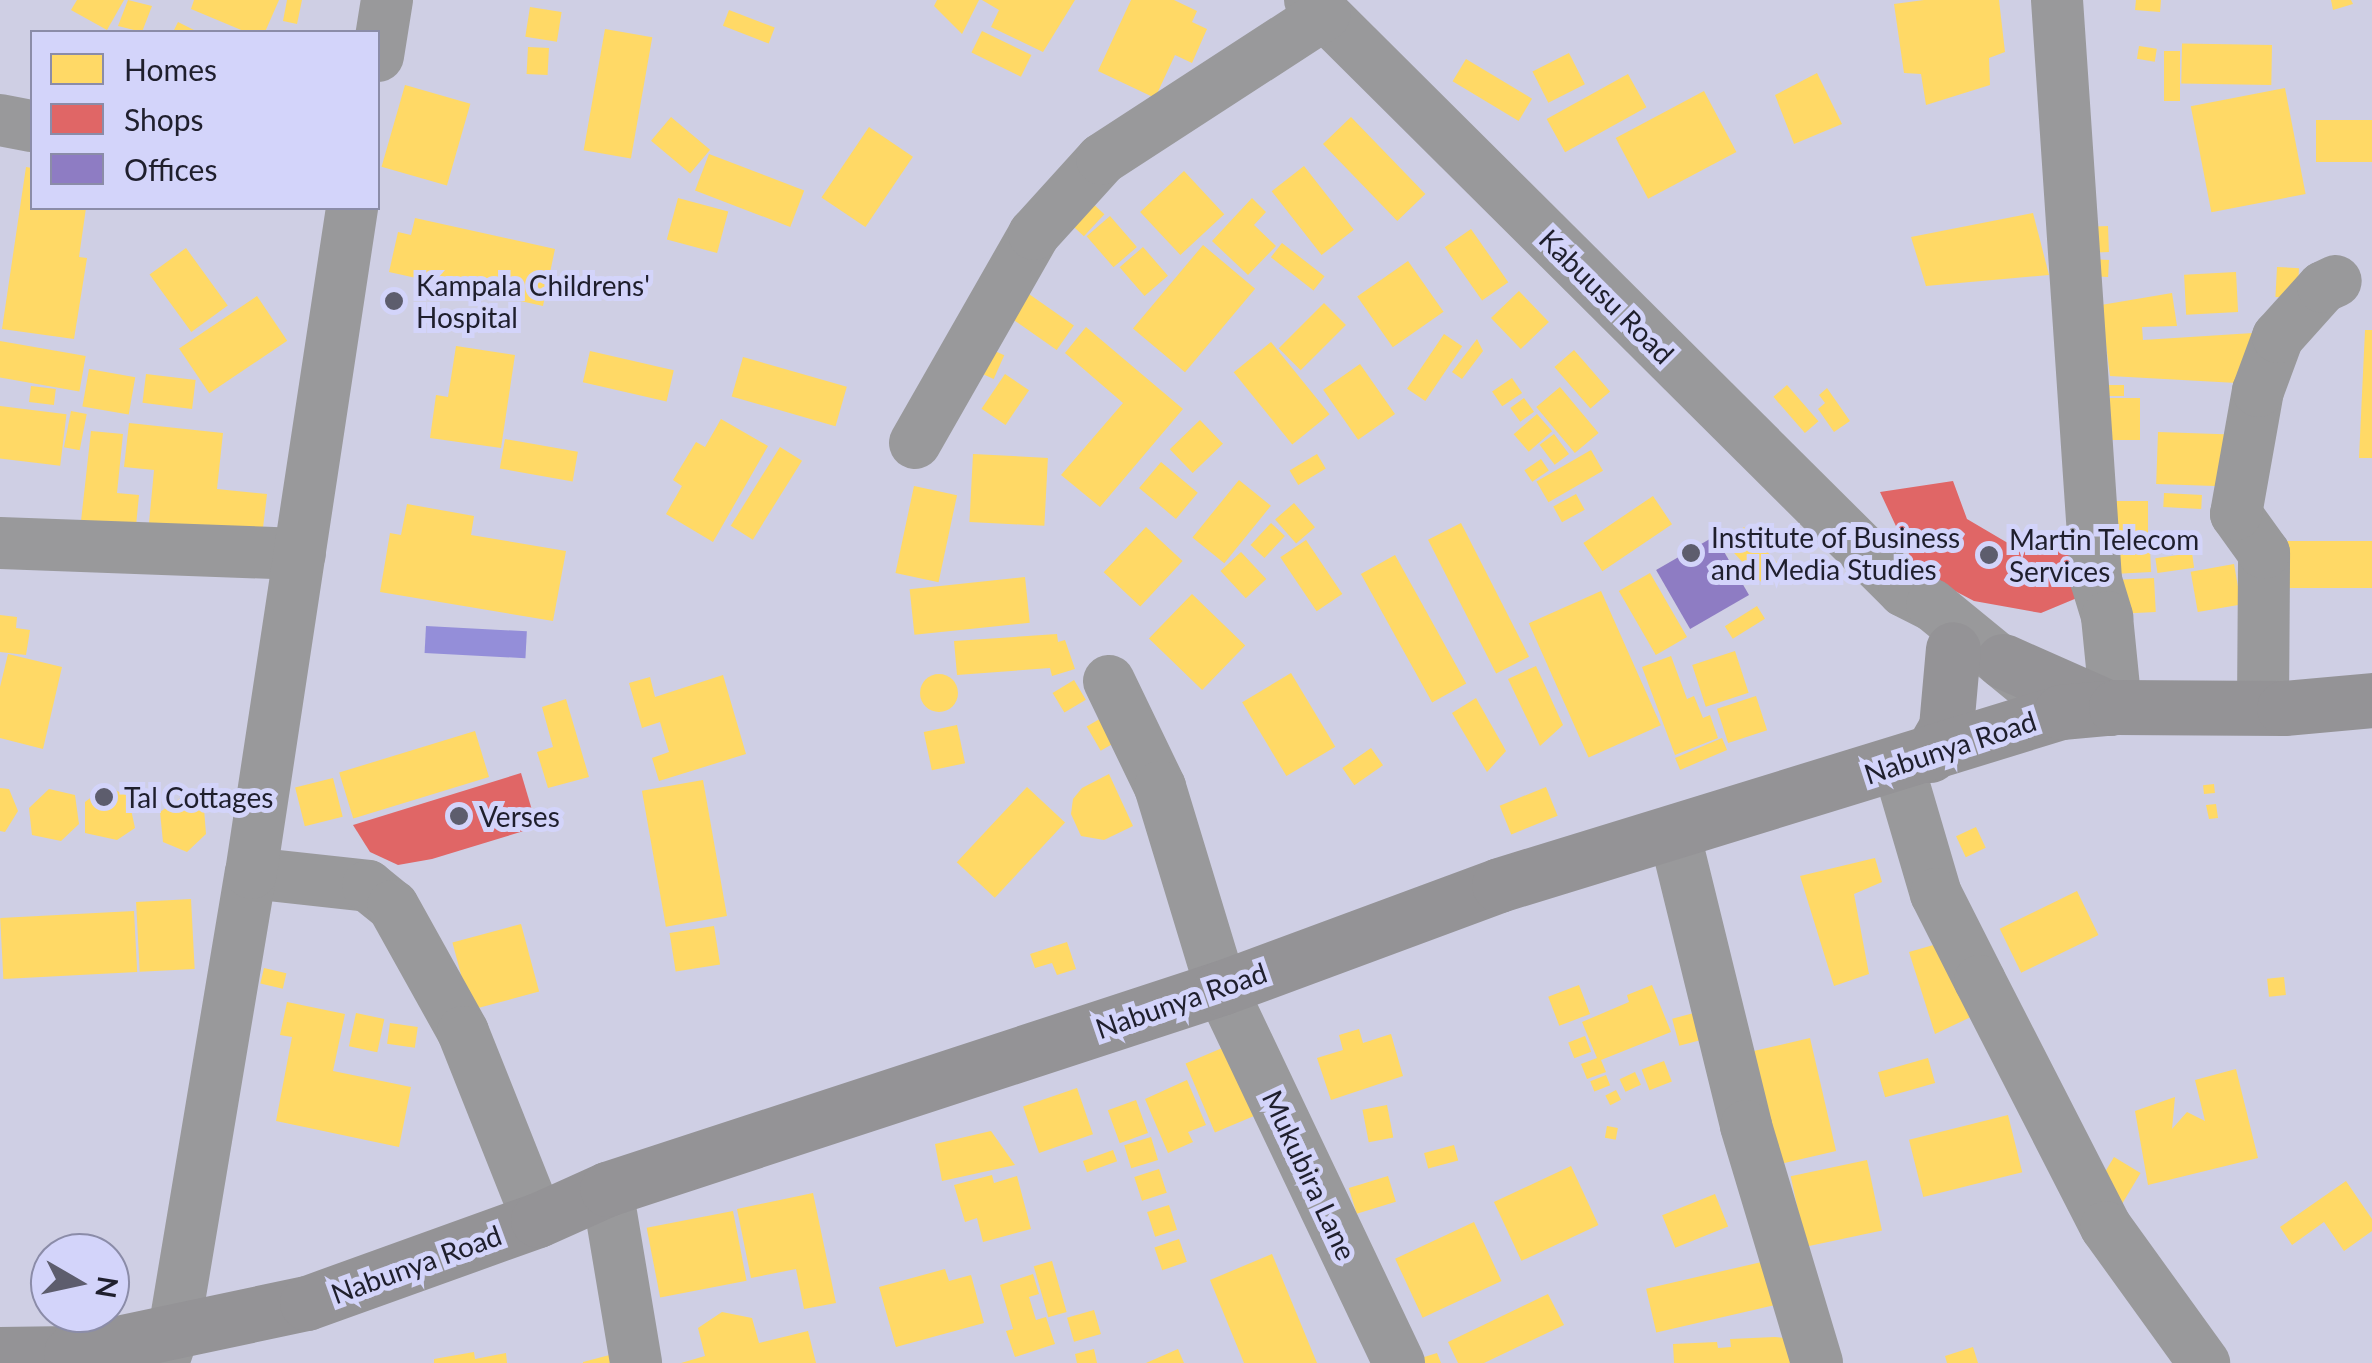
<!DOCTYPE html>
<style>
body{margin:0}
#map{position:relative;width:2372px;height:1363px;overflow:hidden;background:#cfcfe4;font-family:Lato,sans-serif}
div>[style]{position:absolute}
.water>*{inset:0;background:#948ed9;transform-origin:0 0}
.homes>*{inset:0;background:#ffd966;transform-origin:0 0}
.round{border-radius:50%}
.shops>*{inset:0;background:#e06666}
.offices>*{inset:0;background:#8e7cc3;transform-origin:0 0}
.minor>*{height:52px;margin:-26px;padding:0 26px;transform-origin:26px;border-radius:26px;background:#99999b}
.major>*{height:55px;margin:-27.5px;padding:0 27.5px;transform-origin:27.5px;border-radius:27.5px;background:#949396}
.dots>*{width:28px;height:28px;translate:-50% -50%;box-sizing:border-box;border:5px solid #d3d4fa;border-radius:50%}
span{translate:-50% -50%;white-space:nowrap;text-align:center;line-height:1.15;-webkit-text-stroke:10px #d3d4fa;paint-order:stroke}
.poi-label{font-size:28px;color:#1f1f2d}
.left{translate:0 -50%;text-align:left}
.street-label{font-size:28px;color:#1f1f2d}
.legend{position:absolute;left:30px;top:30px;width:350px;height:180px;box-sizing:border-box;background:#d3d4fa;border:2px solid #8b8ca8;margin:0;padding:12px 18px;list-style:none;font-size:30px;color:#1f1f2d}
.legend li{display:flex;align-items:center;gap:20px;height:50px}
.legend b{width:50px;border:2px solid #8b8ca8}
.north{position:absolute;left:30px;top:1233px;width:100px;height:100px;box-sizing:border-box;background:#d3d4fa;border:2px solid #8b8ca8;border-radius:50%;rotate:99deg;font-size:28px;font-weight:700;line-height:40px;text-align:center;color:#1f1f2d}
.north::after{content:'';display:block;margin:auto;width:35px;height:45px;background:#5d5d6d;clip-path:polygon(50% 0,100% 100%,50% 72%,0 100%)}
</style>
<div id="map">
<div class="water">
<i style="left:426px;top:626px;width:101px;height:27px;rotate:3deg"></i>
</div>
<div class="homes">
<i style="clip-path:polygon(77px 0,124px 0,107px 30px,71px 10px)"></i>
<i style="clip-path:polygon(128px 0,152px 6px,142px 32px,118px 26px)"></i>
<i style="clip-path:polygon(194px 0,279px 0,265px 32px,246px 32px,191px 9px)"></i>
<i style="clip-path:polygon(287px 0,302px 0,297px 24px,283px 21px)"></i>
<i style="clip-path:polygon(937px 0,979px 0,962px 34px,934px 6px)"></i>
<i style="clip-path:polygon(982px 0,1075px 0,1043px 52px,991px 27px,999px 10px)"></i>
<i style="clip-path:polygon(1131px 0,1174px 0,1197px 11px,1192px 22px,1207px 29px,1192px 63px,1175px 55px,1155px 98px,1098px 71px)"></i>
<i style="clip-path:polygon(1924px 0,1999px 0,2005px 52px,1989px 58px,1990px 85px,1926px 105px,1921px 74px,1904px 73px,1894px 4px)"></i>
<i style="clip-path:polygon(2136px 0,2161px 0,2160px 12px,2135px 10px)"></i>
<i style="clip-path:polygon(2331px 0,2351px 0,2353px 4px,2333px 10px)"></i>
<i style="left:530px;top:7px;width:32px;height:30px;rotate:9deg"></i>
<i style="left:729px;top:10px;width:49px;height:17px;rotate:21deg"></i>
<i style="clip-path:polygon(178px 22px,198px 32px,173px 32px)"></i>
<i style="left:605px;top:29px;width:48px;height:123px;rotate:10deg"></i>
<i style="left:982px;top:31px;width:55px;height:24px;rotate:26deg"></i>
<i style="left:2272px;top:45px;width:40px;height:90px;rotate:91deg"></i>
<i style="left:2139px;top:46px;width:18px;height:13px;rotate:9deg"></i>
<i style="left:528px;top:47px;width:21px;height:27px;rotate:3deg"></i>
<i style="left:2164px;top:51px;width:16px;height:50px"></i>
<i style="left:1569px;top:53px;width:35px;height:41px;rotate:63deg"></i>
<i style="left:1466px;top:59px;width:77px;height:26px;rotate:31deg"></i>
<i style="clip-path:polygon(1817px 73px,1842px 124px,1794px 144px,1775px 95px)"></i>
<i style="left:1628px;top:74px;width:38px;height:93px;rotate:61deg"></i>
<i style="left:405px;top:85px;width:68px;height:85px;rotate:16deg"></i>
<i style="left:2285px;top:88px;width:108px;height:96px;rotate:79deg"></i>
<i style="left:1704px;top:91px;width:69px;height:100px;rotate:62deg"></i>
<i style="left:671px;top:117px;width:51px;height:31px;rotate:40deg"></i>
<i style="left:1351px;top:117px;width:107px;height:39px;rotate:46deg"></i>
<i style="left:2372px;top:120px;width:42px;height:56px;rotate:90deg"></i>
<i style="left:869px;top:127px;width:53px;height:85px;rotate:34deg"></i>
<i style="left:709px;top:154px;width:102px;height:39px;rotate:21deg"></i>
<i style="left:1304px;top:166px;width:81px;height:41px;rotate:52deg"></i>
<i style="clip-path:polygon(26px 167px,32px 168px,32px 208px,86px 208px,79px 257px,87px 258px,74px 339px,2px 329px)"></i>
<i style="left:1184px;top:171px;width:59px;height:60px;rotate:47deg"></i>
<i style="left:678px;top:198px;width:52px;height:43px;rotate:15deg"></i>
<i style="clip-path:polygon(1252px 198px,1266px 212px,1254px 225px,1276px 246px,1248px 275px,1212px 241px)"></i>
<i style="left:1089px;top:200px;width:21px;height:30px;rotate:43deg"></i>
<i style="clip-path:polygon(2033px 213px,2049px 275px,1926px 286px,1911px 237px)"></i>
<i style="left:1110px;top:216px;width:41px;height:31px;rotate:49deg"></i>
<i style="clip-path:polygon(415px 218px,555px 249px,543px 306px,389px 272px,398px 232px,411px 235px)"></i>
<i style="left:2108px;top:226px;width:26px;height:19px;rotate:88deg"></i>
<i style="left:1471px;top:229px;width:65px;height:32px;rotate:55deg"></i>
<i style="left:1282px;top:243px;width:54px;height:18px;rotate:38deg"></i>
<i style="left:1203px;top:245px;width:68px;height:109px;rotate:40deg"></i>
<i style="left:1143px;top:247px;width:38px;height:31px;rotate:49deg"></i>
<i style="left:186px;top:248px;width:71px;height:45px;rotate:54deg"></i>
<i style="left:2091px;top:259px;width:18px;height:17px;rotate:3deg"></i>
<i style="left:1408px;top:261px;width:62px;height:62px;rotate:55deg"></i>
<i style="left:2277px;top:267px;width:22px;height:30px;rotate:3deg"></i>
<i style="left:2236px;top:272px;width:40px;height:52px;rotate:87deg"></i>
<i style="left:1019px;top:287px;width:67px;height:30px;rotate:35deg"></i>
<i style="left:1519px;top:291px;width:43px;height:39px;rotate:46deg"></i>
<i style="clip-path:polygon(2172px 293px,2177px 326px,2142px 327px,2143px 340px,2253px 333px,2255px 384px,2110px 376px,2101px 305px)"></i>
<i style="left:257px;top:296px;width:54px;height:94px;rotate:56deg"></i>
<i style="left:1324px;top:303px;width:31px;height:64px;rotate:45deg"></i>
<i style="clip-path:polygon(1086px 327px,1183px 409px,1100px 507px,1061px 475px,1123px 403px,1065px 353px)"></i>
<i style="clip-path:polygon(2365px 330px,2372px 330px,2372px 458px,2359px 458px)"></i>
<i style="left:1444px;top:334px;width:22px;height:66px;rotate:34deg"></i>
<i style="clip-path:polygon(1477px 339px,1483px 351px,1462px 379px,1452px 372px)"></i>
<i style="left:0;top:341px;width:87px;height:36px;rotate:10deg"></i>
<i style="left:1271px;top:342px;width:93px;height:48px;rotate:51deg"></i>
<i style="clip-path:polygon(456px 346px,515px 355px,501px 448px,430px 438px,436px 395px,448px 397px)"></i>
<i style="left:986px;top:347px;width:20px;height:26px;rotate:24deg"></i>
<i style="left:1574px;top:350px;width:55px;height:26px;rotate:49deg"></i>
<i style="left:590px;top:351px;width:86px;height:32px;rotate:13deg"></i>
<i style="left:743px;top:357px;width:108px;height:41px;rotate:16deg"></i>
<i style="left:1360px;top:364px;width:61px;height:45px;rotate:55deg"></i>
<i style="left:89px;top:369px;width:47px;height:38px;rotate:10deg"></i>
<i style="left:146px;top:374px;width:50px;height:29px;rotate:7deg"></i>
<i style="left:1005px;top:374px;width:29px;height:42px;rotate:34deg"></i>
<i style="left:1512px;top:378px;width:18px;height:24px;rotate:56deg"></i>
<i style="left:1787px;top:385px;width:48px;height:18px;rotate:49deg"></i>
<i style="left:2104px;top:385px;width:20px;height:11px"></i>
<i style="left:31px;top:386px;width:25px;height:16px;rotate:7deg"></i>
<i style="left:1560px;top:387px;width:60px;height:31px;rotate:50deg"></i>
<i style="clip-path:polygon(1827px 388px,1850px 421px,1834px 432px,1818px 409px,1825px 403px,1819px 395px)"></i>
<i style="left:1524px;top:398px;width:17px;height:17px;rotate:54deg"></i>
<i style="left:2099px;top:398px;width:41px;height:42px"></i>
<i style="left:0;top:406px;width:67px;height:52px;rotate:7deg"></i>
<i style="left:71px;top:411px;width:16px;height:37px;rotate:11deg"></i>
<i style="left:1537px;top:414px;width:23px;height:31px;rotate:49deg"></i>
<i style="clip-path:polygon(721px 419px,768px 446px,713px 542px,666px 514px,682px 486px,673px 480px,696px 442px,705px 447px)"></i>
<i style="left:1200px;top:420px;width:33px;height:42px;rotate:46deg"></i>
<i style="clip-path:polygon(129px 423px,223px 433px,217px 489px,267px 494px,261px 545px,148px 534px,154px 470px,124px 467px)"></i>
<i style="clip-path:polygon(91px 431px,123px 434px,117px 493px,139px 495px,136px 526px,81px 521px)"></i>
<i style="left:2158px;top:432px;width:66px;height:52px;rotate:2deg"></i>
<i style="left:1554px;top:434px;width:25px;height:18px;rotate:53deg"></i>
<i style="left:505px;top:439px;width:74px;height:30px;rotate:10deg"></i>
<i style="left:780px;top:447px;width:26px;height:93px;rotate:32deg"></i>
<i style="left:1591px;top:450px;width:24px;height:63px;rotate:60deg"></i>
<i style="left:973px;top:454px;width:75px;height:68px;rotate:3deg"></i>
<i style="left:1317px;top:454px;width:17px;height:32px;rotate:59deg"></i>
<i style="left:1541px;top:459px;width:14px;height:20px;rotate:56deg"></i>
<i style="left:1161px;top:462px;width:48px;height:34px;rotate:40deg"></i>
<i style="left:1239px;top:480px;width:41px;height:74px;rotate:39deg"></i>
<i style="left:914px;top:486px;width:44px;height:89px;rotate:12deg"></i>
<i style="left:2164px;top:493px;width:38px;height:14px;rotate:3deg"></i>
<i style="left:1576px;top:494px;width:18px;height:26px;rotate:61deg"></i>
<i style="left:1653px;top:496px;width:34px;height:84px;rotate:56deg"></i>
<i style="left:2106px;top:501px;width:42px;height:41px"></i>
<i style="left:1294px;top:503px;width:32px;height:25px;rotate:49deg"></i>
<i style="clip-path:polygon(407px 504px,474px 516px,471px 535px,566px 551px,553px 621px,380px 592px,390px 533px,401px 535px)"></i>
<i style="left:1271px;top:523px;width:19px;height:30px;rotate:43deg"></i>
<i style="left:1461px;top:523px;width:150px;height:37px;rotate:63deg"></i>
<i style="left:1146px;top:527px;width:50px;height:62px;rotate:43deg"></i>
<i style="left:1744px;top:527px;width:56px;height:25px;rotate:47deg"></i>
<i style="left:1306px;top:540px;width:65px;height:31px;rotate:56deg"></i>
<i style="left:2372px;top:541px;width:47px;height:87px;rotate:90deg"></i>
<i style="left:2150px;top:550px;width:22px;height:52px;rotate:87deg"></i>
<i style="left:1241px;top:552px;width:37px;height:28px;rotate:47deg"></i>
<i style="left:2192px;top:553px;width:15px;height:37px;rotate:82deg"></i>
<i style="left:1395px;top:555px;width:147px;height:39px;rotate:61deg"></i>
<i style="left:2234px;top:564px;width:41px;height:44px;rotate:80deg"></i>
<i style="left:1650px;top:573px;width:74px;height:36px;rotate:60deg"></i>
<i style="left:1025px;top:577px;width:46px;height:116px;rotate:84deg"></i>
<i style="left:2154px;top:578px;width:34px;height:40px;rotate:87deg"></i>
<i style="left:1601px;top:591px;width:147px;height:79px;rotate:66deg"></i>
<i style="left:1192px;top:594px;width:74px;height:62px;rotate:44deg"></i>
<i style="left:1757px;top:606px;width:15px;height:38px;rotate:58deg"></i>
<i style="clip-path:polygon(0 615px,17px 617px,16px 628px,30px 630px,26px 655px,0 652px)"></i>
<i style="clip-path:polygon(1057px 634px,1058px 642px,1065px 640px,1075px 669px,1052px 676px,1050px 668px,957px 675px,954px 641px)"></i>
<i style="left:1735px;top:651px;width:44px;height:45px;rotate:72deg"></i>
<i style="clip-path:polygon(8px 654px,62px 667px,43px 749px,0 738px,0 687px)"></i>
<i style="clip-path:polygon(1671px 656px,1687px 699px,1694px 696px,1703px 718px,1710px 715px,1718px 738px,1675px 755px,1642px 667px)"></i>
<i style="clip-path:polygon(1536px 666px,1563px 725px,1540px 746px,1508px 679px)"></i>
<i style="left:1291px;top:673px;width:86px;height:57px;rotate:59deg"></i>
<i class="round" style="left:920px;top:674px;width:38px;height:38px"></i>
<i style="clip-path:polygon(723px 675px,746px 754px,659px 781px,652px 758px,669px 752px,660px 722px,642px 728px,629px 683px,650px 677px,655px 697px)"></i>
<i style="left:1074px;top:680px;width:23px;height:25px;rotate:59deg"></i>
<i style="left:1756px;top:696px;width:36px;height:41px;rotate:72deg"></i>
<i style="clip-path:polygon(1476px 698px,1506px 751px,1487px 772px,1452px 713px)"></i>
<i style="clip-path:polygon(566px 699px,589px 777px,548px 788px,537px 752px,553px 747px,542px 707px)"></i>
<i style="left:1117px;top:709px;width:28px;height:35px;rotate:60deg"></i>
<i style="left:957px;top:725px;width:39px;height:34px;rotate:78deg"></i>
<i style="left:475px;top:731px;width:48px;height:142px;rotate:73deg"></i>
<i style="left:1722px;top:738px;width:13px;height:51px;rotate:67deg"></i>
<i style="left:1371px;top:748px;width:21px;height:35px;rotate:55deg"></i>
<i style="clip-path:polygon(1109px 774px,1133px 826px,1104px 840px,1081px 836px,1071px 814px,1073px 799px,1082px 788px)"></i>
<i style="left:333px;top:778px;width:40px;height:39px;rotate:76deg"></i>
<i style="left:703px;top:780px;width:138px;height:62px;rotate:80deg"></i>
<i style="left:2214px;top:784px;width:9px;height:11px;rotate:84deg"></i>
<i style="clip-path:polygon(106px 786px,128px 796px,135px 828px,117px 840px,85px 833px,85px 802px)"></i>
<i style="left:1027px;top:787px;width:52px;height:103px;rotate:43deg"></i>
<i style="left:1546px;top:787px;width:31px;height:50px;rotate:68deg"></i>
<i style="clip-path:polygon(0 788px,9px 789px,18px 811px,5px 832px,0 831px)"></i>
<i style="clip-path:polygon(49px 789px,75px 795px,79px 824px,61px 841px,32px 835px,29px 808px)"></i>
<i style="clip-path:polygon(182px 797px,204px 809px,206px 834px,187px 852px,163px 842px,160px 812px)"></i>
<i style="clip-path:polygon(2216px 804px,2218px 818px,2209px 819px,2206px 805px)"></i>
<i style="left:1976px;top:827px;width:23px;height:22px;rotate:65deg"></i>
<i style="clip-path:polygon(1875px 858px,1882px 882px,1854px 894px,1869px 974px,1834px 986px,1800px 876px)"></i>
<i style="left:2077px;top:891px;width:49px;height:86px;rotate:64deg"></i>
<i style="left:191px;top:899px;width:70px;height:55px;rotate:87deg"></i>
<i style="left:134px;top:911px;width:61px;height:134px;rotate:87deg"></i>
<i style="left:521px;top:924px;width:70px;height:71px;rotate:75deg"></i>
<i style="left:714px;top:926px;width:39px;height:45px;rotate:81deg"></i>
<i style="clip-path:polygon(1067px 942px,1076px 969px,1057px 975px,1052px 963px,1035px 968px,1030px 954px)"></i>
<i style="clip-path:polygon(1944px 942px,1975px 1015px,1935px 1034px,1909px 952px)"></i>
<i style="left:264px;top:968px;width:23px;height:16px;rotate:13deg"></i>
<i style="left:2284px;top:977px;width:18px;height:17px;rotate:84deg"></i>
<i style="left:1579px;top:985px;width:31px;height:33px;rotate:69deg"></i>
<i style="clip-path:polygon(1652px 985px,1671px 1032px,1601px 1060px,1606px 1072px,1587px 1079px,1581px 1064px,1597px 1058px,1582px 1022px,1629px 1002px,1627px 995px)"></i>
<i style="clip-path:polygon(287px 1002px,345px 1014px,333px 1071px,411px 1087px,399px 1147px,276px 1121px,292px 1037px,280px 1035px)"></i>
<i style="left:1705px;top:1010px;width:28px;height:34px;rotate:75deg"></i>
<i style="left:356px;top:1013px;width:29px;height:34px;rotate:12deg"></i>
<i style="left:390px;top:1023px;width:28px;height:21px;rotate:8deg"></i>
<i style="clip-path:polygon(1359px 1029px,1363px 1043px,1391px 1034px,1403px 1076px,1331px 1100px,1317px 1058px,1343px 1050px,1339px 1035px)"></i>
<i style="left:1585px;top:1036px;width:17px;height:18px;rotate:69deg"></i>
<i style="left:1810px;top:1038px;width:116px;height:69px;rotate:77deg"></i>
<i style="left:1227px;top:1046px;width:75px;height:45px;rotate:67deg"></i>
<i style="left:1928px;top:1058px;width:26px;height:52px;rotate:74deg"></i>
<i style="left:1664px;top:1061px;width:22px;height:24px;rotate:69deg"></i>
<i style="clip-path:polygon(2236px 1069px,2258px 1158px,2148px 1185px,2135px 1111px,2175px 1097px,2172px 1129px,2187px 1112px,2205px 1121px,2195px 1080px)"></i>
<i style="left:1635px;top:1072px;width:14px;height:17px;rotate:65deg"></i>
<i style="left:1606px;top:1075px;width:11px;height:17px;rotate:68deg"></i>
<i style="clip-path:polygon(1187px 1080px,1206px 1125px,1188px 1132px,1193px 1142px,1168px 1153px,1145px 1099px)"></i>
<i style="left:1077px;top:1088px;width:49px;height:57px;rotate:71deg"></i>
<i style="left:1616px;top:1090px;width:11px;height:12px;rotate:63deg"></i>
<i style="left:1136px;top:1100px;width:35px;height:30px;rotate:70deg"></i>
<i style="left:1387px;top:1105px;width:33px;height:25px;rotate:79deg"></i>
<i style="left:2008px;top:1115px;width:59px;height:102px;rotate:76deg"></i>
<i style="left:1607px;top:1126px;width:11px;height:12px;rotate:10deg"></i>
<i style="clip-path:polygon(991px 1131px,1015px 1165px,942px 1181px,935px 1144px)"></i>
<i style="left:1151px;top:1137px;width:24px;height:28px;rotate:73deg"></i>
<i style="left:1454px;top:1145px;width:16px;height:31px;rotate:75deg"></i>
<i style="left:1113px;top:1150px;width:12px;height:32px;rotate:70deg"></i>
<i style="left:2114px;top:1157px;width:31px;height:37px;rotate:31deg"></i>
<i style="left:1867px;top:1160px;width:72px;height:78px;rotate:78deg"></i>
<i style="left:1571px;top:1166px;width:65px;height:85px;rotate:65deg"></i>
<i style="left:1159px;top:1169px;width:25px;height:26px;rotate:72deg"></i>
<i style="clip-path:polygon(992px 1175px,994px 1183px,1017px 1176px,1031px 1229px,983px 1242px,977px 1218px,965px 1222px,954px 1185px)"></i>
<i style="left:1388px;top:1176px;width:27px;height:41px;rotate:73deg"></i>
<i style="clip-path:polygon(2346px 1181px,2372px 1219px,2372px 1231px,2344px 1251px,2324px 1222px,2292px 1245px,2280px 1227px)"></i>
<i style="clip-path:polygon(813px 1193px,836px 1303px,804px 1309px,796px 1269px,751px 1278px,737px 1209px)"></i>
<i style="left:1715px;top:1194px;width:35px;height:57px;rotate:68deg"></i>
<i style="left:1169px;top:1205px;width:26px;height:23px;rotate:72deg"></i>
<i style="left:733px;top:1211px;width:71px;height:88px;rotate:79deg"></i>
<i style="left:1474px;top:1222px;width:65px;height:87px;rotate:65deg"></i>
<i style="left:1179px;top:1239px;width:24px;height:26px;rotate:71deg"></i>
<i style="clip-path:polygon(1272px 1254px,1317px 1363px,1244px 1363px,1210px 1280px)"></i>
<i style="left:1052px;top:1261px;width:53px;height:19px;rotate:74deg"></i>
<i style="left:1766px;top:1261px;width:45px;height:123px;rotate:77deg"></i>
<i style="clip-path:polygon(945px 1269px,949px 1281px,971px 1275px,984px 1323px,896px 1347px,879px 1287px)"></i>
<i style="clip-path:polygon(1033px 1274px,1039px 1294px,1029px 1297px,1036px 1320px,1046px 1317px,1055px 1344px,1015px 1357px,1006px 1331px,1013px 1329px,1000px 1285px)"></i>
<i style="clip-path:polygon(1548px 1294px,1564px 1325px,1484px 1363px,1458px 1363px,1448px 1342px)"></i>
<i style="left:1094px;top:1310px;width:25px;height:28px;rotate:74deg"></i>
<i style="clip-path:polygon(722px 1312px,752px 1318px,759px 1343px,808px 1331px,816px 1363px,681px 1363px,705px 1356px,698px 1328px)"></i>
<i style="clip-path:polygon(1775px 1337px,1792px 1339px,1793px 1363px,1674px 1363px,1673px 1344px,1717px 1342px,1718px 1348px,1731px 1347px,1730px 1339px)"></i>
<i style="clip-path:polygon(1973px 1347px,1978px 1363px,1947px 1363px,1945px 1356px)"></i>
<i style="clip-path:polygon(1094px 1349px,1097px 1363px,1077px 1363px,1075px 1354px)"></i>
<i style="clip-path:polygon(1178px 1349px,1184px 1363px,1146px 1363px)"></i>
<i style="clip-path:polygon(474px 1352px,475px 1359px,506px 1353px,507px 1363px,434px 1363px,434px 1359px)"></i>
<i style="clip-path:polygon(621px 1352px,623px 1363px,583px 1363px,583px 1362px)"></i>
<i style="clip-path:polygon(1437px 1353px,1441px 1363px,1419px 1363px,1418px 1359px)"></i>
</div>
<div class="shops">
<i style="clip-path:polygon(1953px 481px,1967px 519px,2018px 549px,2023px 539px,2074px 526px,2077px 598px,2041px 613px,1974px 601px,1917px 571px,1880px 492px)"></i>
<i style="clip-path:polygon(521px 773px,537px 827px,432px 859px,398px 865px,370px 852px,353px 825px)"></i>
</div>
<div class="offices">
<i style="left:1715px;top:536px;width:68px;height:68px;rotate:60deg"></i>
</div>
<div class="minor">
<i style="left:1310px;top:0;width:838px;rotate:44.85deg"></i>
<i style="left:1904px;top:591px;width:31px;rotate:27deg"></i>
<i style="left:1932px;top:605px;width:134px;rotate:39.3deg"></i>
<i style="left:2057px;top:0;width:581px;rotate:86.15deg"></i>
<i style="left:2096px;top:580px;width:39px;rotate:73deg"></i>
<i style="left:2107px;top:617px;width:90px;rotate:84.3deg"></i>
<i style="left:378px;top:56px;width:57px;rotate:-80.9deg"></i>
<i style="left:0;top:120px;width:33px;rotate:11deg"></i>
<i style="left:915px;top:443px;width:241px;rotate:-60.3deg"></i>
<i style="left:1034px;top:234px;width:101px;rotate:-47.8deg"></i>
<i style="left:1102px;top:159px;width:265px;rotate:-33deg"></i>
<i style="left:0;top:543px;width:300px;rotate:2.1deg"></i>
<i style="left:1109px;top:681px;width:118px;rotate:64.3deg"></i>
<i style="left:1160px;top:787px;width:210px;rotate:73.1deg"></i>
<i style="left:1221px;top:988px;width:415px;rotate:64.6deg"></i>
<i style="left:2263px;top:708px;width:155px;rotate:-89.6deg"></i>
<i style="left:2264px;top:553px;width:48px;rotate:-125.7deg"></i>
<i style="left:2236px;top:514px;width:125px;rotate:-79.9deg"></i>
<i style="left:2258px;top:391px;width:58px;rotate:-69.7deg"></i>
<i style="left:2278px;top:337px;width:67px;rotate:-48deg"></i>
<i style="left:2323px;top:287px;width:14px;rotate:-25deg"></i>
<i style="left:1898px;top:765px;width:134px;rotate:73.6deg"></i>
<i style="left:1936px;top:894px;width:97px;rotate:63.2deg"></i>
<i style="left:1980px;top:981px;width:276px;rotate:62.9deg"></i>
<i style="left:2106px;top:1227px;width:168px;rotate:54.2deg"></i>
<i style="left:1674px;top:832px;width:303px;rotate:76.2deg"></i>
<i style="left:1746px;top:1126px;width:247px;rotate:73.3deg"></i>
<i style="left:251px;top:873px;width:118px;rotate:6.3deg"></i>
<i style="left:368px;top:886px;width:32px;rotate:39deg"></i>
<i style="left:393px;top:906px;width:144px;rotate:60.9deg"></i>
<i style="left:463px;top:1032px;width:202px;rotate:68.3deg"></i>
<i style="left:607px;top:1189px;width:176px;rotate:80.5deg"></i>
<i style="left:163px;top:1363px;width:34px;rotate:-71deg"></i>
<i style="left:174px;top:1331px;width:464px;rotate:-80.5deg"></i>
<i style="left:251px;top:873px;width:673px;rotate:-81.36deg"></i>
</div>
<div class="major">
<i style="left:2003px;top:661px;width:116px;rotate:23.9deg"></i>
<i style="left:1930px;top:755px;width:32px;rotate:-60deg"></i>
<i style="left:1946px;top:727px;width:78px;rotate:-84.9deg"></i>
<i style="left:0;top:1354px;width:71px;rotate:-0.8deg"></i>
<i style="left:71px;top:1353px;width:241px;rotate:-12deg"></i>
<i style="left:307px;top:1303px;width:245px;rotate:-19.8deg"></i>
<i style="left:538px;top:1220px;width:76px;rotate:-24.2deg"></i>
<i style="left:607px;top:1189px;width:646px;rotate:-18.13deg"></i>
<i style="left:1221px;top:988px;width:296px;rotate:-20.3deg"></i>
<i style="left:1499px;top:885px;width:588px;rotate:-17.11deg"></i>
<i style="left:2061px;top:712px;width:55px;rotate:-5.2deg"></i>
<i style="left:2116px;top:707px;width:168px;rotate:0.3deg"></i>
<i style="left:2284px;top:708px;width:88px;rotate:-5.2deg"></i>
</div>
<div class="dots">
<i style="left:394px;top:301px;background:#5d5d6d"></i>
<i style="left:1691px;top:553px;background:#5d5d6d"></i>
<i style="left:1989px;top:555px;background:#5d5d6d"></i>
<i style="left:104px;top:797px;background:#5d5d6d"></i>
<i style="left:459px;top:816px;background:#5d5d6d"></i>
</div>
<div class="poi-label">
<span class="left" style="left:416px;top:301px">Kampala Childrens'<br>Hospital</span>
<span class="left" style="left:1711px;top:553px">Institute of Business<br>and Media Studies</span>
<span class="left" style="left:2009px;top:555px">Martin Telecom<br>Services</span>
<span class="left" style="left:124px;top:797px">Tal Cottages</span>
<span class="left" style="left:479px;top:816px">Verses</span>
</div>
<div class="street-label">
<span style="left:1607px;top:296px;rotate:45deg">Kabuusu Road</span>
<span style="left:1950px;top:747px;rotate:-18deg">Nabunya Road</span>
<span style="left:1181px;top:1000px;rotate:-19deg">Nabunya Road</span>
<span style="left:1310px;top:1175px;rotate:65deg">Mukubira Lane</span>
<span style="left:416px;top:1264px;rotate:-20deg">Nabunya Road</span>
</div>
<ul class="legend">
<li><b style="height:28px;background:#ffd966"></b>Homes</li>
<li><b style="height:28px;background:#e06666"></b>Shops</li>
<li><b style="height:28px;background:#8e7cc3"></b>Offices</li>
</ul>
<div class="north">N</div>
</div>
